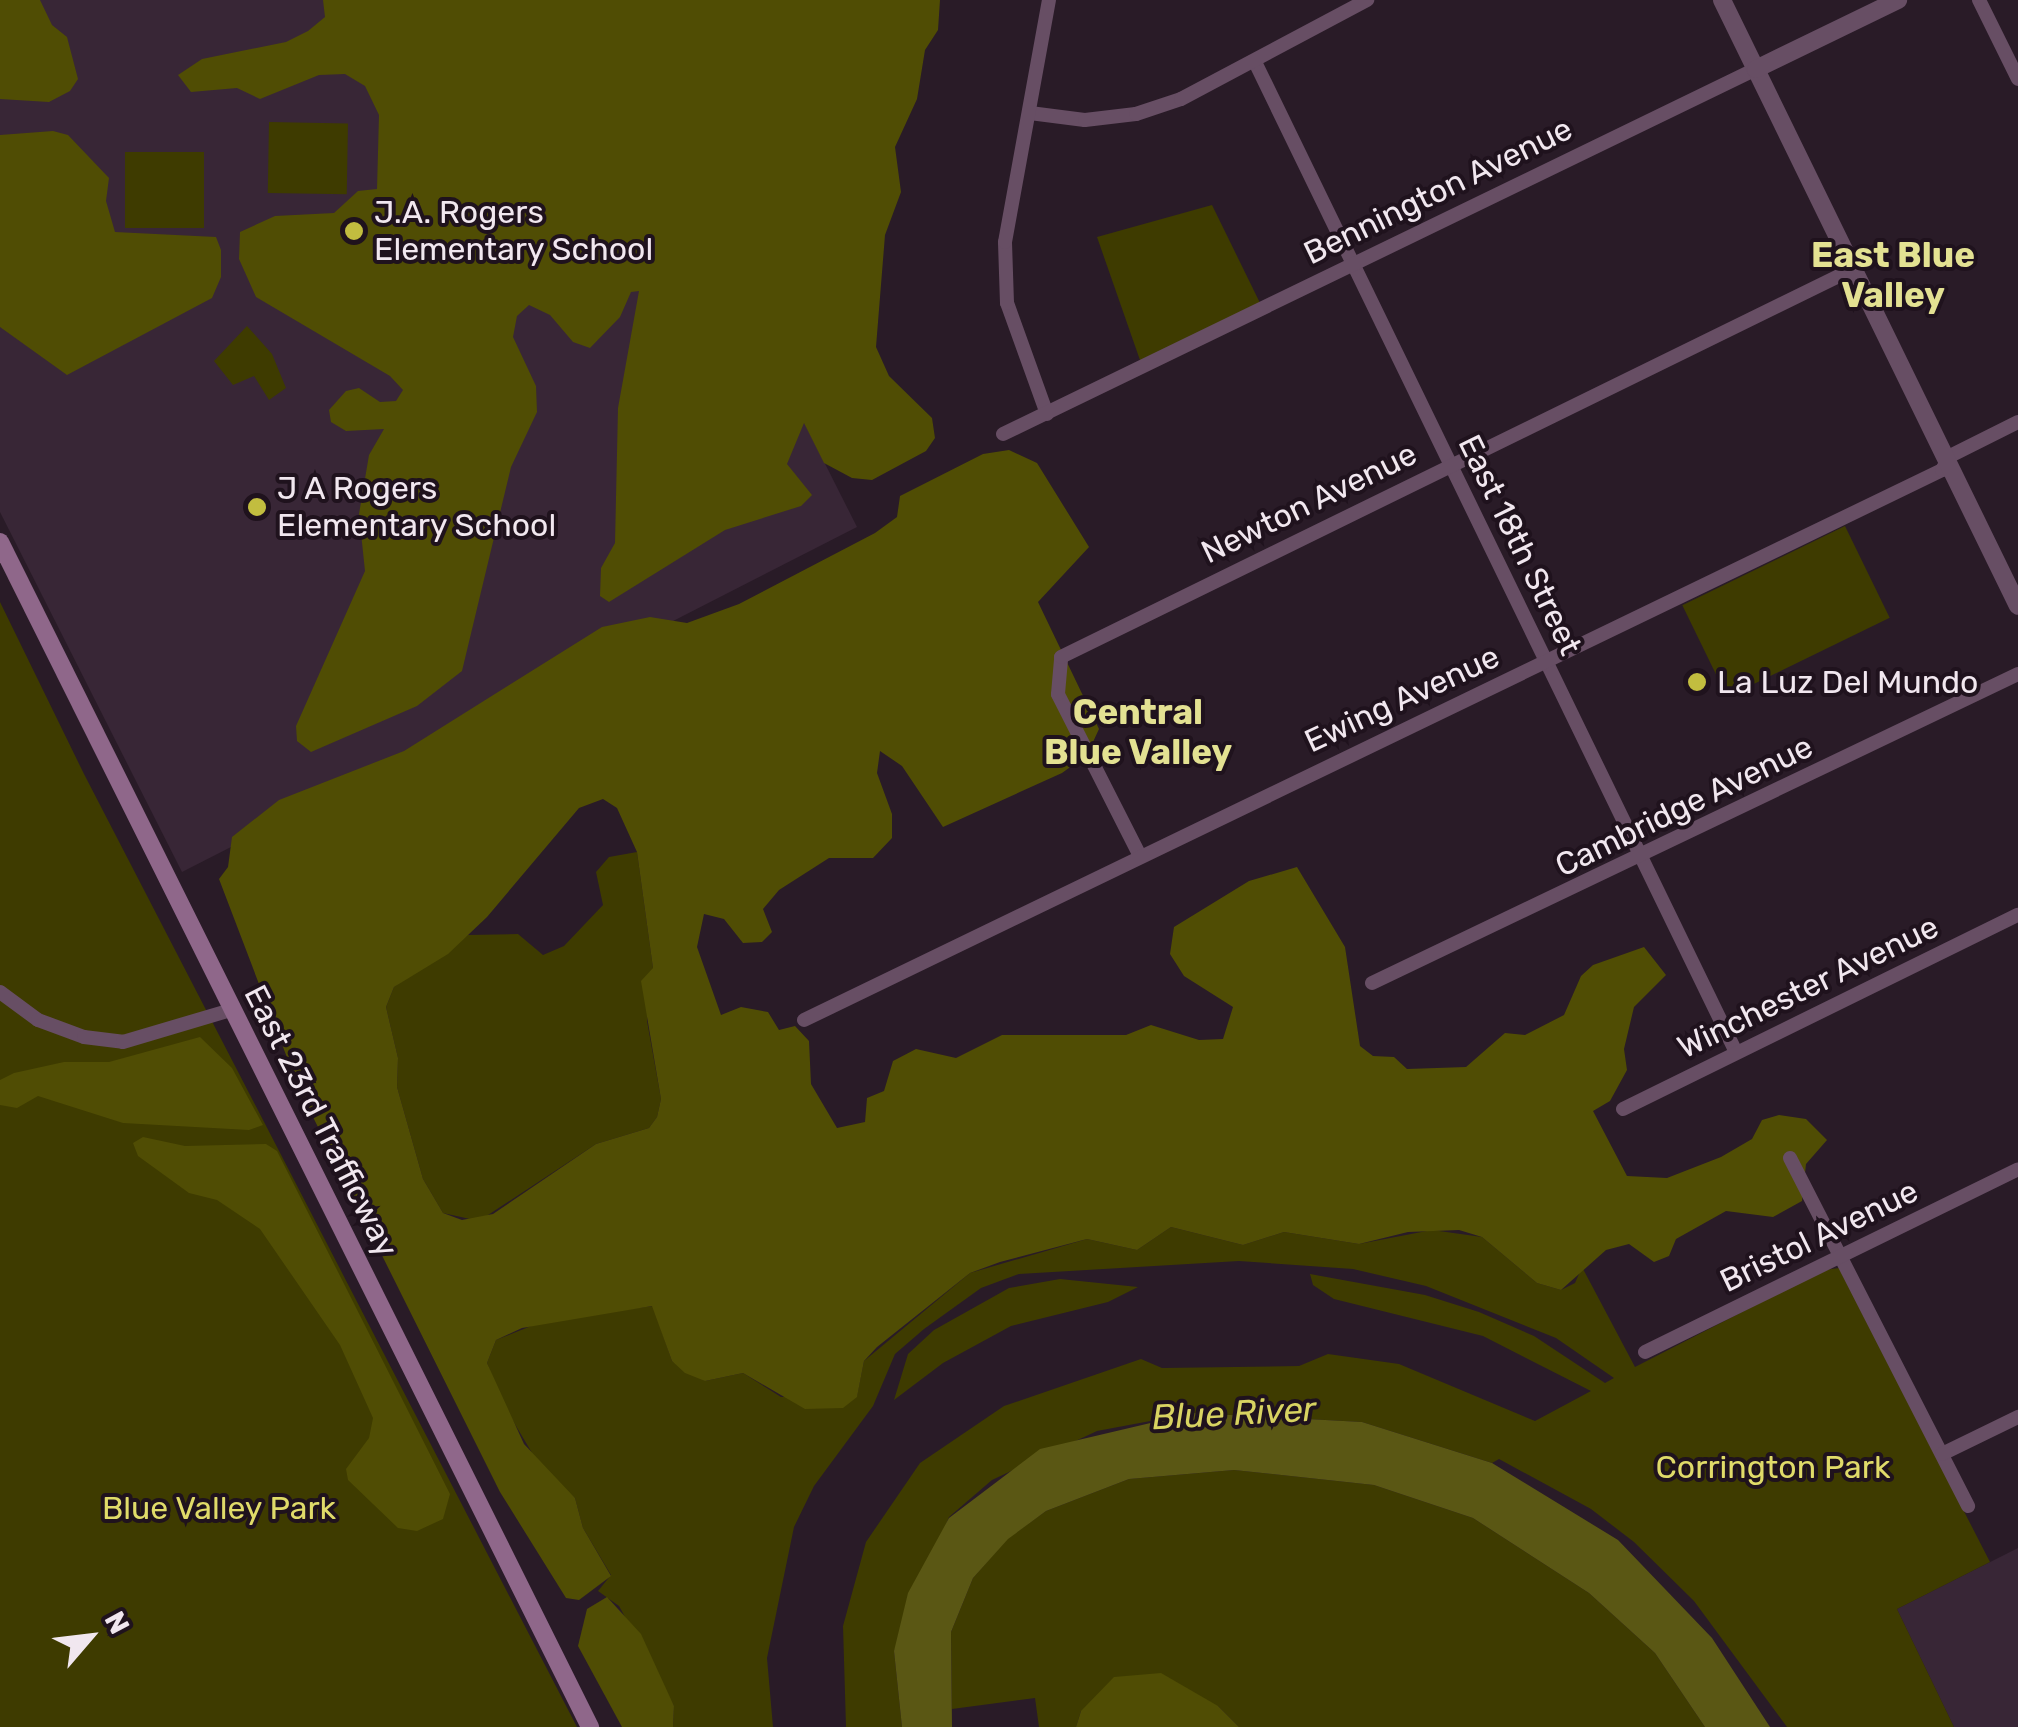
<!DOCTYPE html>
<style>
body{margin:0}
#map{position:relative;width:2018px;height:1727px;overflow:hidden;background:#291b27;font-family:Rubik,sans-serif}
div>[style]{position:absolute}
.built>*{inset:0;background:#382636}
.green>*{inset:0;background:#3e3b00;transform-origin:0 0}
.forest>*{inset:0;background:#504d04}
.water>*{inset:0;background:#5a5714}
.minor>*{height:14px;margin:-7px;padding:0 7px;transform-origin:7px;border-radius:7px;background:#674e64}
.tertiary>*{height:18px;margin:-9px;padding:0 9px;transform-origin:9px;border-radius:9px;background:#674e64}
.secondary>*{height:18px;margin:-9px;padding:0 9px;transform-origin:9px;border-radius:9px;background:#8f678a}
.dots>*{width:28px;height:28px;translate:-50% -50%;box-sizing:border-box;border:5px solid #1f121d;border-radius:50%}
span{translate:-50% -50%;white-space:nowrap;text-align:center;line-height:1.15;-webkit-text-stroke:8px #1f121d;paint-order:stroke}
.street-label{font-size:32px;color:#f1e7ef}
.poi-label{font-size:32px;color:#f1e7ef}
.left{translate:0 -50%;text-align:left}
.park-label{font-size:32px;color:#e0db69}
.neighbourhood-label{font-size:35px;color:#e3e192;font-weight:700}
.water-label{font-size:35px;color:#d8d361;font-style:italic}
.north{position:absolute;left:40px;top:1587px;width:100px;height:100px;-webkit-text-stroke:8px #1f121d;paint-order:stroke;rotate:62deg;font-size:28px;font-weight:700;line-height:40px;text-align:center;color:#f1e7ef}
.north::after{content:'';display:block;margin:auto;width:35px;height:45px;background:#f1e7ef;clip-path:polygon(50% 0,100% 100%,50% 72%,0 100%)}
</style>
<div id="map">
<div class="built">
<i style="clip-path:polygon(0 0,591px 0,857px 527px,182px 872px,0 512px)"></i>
<i style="clip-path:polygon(2018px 1548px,2018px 1727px,1954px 1727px,1897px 1609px)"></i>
</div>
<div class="green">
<i style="left:269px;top:122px;width:79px;height:71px;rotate:1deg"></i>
<i style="left:125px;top:152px;width:79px;height:76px"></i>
<i style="clip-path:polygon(1212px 205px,1261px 305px,1141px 363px,1097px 237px)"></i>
<i style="clip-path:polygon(247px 326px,272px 354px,286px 388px,269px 400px,254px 376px,233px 385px,214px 361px)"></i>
<i style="left:1845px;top:526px;width:102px;height:181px;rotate:64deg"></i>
<i style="clip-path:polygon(0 602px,84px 774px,577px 1727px,0 1727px)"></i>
<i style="clip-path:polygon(637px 852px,653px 968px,647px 1021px,661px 1099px,657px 1117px,649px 1128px,596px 1144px,479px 1221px,443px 1213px,423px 1179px,397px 1087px,398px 1058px,386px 1007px,394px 987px,468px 935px,518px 934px,543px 955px,564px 946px,603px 905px,596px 872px,609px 857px)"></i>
<i style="clip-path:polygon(1171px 1227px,1243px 1245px,1284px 1232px,1359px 1244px,1432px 1230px,1482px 1237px,1537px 1283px,1561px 1290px,1575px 1283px,1582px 1267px,1635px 1367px,1824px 1270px,1839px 1268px,1990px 1562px,1897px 1609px,1954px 1727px,1787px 1727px,1694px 1601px,1634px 1542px,1591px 1509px,1499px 1459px,1492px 1463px,1362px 1422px,1193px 1413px,1097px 1431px,992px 1480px,949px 1517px,894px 1651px,902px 1727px,846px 1727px,843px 1626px,866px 1542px,920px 1463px,1004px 1406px,1141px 1359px,1162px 1368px,1299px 1366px,1328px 1354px,1399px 1364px,1535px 1421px,1591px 1391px,1483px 1336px,1334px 1299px,1313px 1285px,1310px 1274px,1425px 1295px,1479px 1312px,1534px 1336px,1605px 1383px,1614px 1378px,1556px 1338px,1426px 1286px,1353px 1269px,1239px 1261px,1019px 1274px,981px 1288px,924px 1329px,895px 1354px,873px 1406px,814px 1486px,794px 1527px,767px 1658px,773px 1727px,673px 1727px,674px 1706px,619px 1606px,598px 1591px,611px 1575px,583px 1528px,575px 1498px,541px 1468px,503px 1404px,487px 1363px,496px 1340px,546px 1320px,653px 1306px,672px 1361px,705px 1381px,743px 1373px,781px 1397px,857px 1396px,864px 1361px,970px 1273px,1087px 1239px,1137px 1250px)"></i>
<i style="clip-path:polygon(1060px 1279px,1138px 1287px,1108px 1302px,1011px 1326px,943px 1363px,894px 1400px,908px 1354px,934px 1330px,1009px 1288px)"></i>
<i style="clip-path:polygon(1234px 1470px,1374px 1485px,1473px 1518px,1589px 1593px,1655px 1653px,1705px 1727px,1239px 1727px,1218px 1706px,1081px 1711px,1076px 1727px,1039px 1727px,1035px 1698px,952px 1709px,951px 1632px,973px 1578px,1007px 1539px,1046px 1511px,1129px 1479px)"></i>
</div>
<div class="forest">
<i style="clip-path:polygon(0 0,40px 0,52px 25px,67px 37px,78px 79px,70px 91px,49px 102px,0 99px)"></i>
<i style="clip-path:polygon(323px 0,940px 0,938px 30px,925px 50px,917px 99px,895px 147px,901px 192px,885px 235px,876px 347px,889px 376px,932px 418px,935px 438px,926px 451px,872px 480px,852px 478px,824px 463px,804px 423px,787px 464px,812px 495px,801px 506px,725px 530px,609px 602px,600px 596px,601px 568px,615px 543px,618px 408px,639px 291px,631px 292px,620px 317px,590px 348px,573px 342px,550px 315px,529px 305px,517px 316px,513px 337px,536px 386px,537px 412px,511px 467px,462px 671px,417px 706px,311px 752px,297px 741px,296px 726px,365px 571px,359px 514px,369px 455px,384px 429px,346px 431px,331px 422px,329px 410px,346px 391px,359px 388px,380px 402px,396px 401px,403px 390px,390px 376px,256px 297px,239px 259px,240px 232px,275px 216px,334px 213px,358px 191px,377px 189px,379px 115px,365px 86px,345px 74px,319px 75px,260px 99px,237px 88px,191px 92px,178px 75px,202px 59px,286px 42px,308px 31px,325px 17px)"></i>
<i style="clip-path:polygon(53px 131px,68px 135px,109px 178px,106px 201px,115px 232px,216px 237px,221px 250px,221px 277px,212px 298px,67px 375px,0 327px,0 135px)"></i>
<i style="clip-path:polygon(evenodd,1009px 450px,1037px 463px,1089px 547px,1038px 602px,1099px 729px,1087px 755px,1062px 773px,943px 827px,902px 766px,880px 751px,877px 773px,892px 814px,892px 838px,873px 858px,829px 858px,779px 890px,763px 909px,772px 932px,762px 942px,743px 943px,724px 919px,704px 914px,697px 947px,721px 1015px,741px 1007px,768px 1012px,779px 1030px,795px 1026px,809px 1041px,811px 1084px,837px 1128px,865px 1122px,867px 1098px,884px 1091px,893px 1061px,916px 1049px,956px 1058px,1002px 1035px,1126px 1035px,1151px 1025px,1199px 1040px,1223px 1039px,1233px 1007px,1184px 976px,1170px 954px,1174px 927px,1249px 881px,1297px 867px,1345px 947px,1360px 1046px,1373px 1056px,1394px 1057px,1407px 1069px,1466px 1067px,1505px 1033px,1525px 1035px,1564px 1015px,1581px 976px,1593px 965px,1644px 947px,1666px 975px,1634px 1007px,1624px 1049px,1627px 1070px,1610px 1101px,1593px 1111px,1627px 1176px,1667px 1178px,1721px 1157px,1752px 1139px,1762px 1120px,1779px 1115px,1806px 1119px,1827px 1140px,1806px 1164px,1802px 1201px,1773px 1217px,1726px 1211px,1676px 1239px,1669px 1256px,1654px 1262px,1629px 1244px,1606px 1250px,1561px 1290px,1537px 1283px,1482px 1237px,1459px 1230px,1408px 1232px,1359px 1244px,1284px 1232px,1243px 1245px,1171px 1227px,1137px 1250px,1087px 1239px,1000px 1262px,970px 1273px,877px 1347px,864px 1361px,857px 1397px,843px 1408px,805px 1409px,743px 1373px,705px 1381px,685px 1373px,672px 1361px,652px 1306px,522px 1328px,496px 1340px,487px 1363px,524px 1444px,575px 1498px,583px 1528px,611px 1576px,579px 1600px,566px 1598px,500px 1492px,299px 1089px,219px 879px,228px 867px,232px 837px,279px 800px,404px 751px,602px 627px,650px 617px,687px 623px,739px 604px,875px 533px,897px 517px,900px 496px,983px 454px,1009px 450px,603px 799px,617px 808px,637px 852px,653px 968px,641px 981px,661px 1099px,657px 1117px,649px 1128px,596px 1144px,493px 1214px,462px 1220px,443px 1213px,423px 1179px,397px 1087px,398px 1058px,386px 1007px,394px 987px,448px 954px,487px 917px,579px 808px,603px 799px)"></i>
<i style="clip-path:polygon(200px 1037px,232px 1068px,263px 1125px,249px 1130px,123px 1123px,38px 1096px,17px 1108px,0 1105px,0 1080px,14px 1073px,64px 1062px,109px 1062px)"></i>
<i style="clip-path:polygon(143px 1137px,185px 1146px,266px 1144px,277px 1151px,450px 1494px,443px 1519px,417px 1531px,398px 1528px,348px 1480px,346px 1469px,369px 1438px,373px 1418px,340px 1345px,260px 1229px,217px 1200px,189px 1193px,138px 1156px,133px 1143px)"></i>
<i style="clip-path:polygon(607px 1597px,641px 1634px,674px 1706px,673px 1727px,622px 1727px,578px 1646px,587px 1609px)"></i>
<i style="clip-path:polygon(1161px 1673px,1218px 1706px,1239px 1727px,1076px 1727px,1081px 1711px,1114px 1677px)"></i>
</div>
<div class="water">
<i style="clip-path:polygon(1193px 1413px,1362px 1422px,1492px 1463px,1618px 1540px,1712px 1638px,1770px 1727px,1705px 1727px,1655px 1653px,1589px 1593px,1473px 1518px,1374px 1485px,1234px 1470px,1129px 1479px,1046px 1511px,1008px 1539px,973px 1578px,951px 1632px,952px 1727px,902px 1727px,894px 1651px,908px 1593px,949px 1518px,1040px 1449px)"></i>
</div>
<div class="minor">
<i style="left:1979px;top:0;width:88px;rotate:63.7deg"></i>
<i style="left:1255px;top:62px;width:1101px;rotate:64.09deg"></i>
<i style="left:1030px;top:113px;width:55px;rotate:7.3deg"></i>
<i style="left:1085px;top:120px;width:51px;rotate:-6.7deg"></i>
<i style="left:1136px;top:114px;width:47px;rotate:-18.4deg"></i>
<i style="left:1181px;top:99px;width:211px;rotate:-28deg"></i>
<i style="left:1047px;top:414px;width:118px;rotate:-109.8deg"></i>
<i style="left:1007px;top:303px;width:61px;rotate:-91.9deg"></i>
<i style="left:1005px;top:242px;width:246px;rotate:-79.7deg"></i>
<i style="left:1003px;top:434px;width:837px;rotate:-25.86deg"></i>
<i style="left:1139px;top:854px;width:179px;rotate:-116.9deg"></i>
<i style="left:1058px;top:694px;width:37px;rotate:-85deg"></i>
<i style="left:1061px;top:657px;width:882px;rotate:-26.1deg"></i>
<i style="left:1372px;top:983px;width:716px;rotate:-25.56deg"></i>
<i style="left:0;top:992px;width:47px;rotate:36.4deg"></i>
<i style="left:38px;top:1020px;width:49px;rotate:20.3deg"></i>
<i style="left:84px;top:1037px;width:39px;rotate:7deg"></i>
<i style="left:123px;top:1042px;width:113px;rotate:-16.5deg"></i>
<i style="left:804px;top:1020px;width:1264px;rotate:-25.79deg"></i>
<i style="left:1942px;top:470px;width:16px;rotate:-60deg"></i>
<i style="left:1950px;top:456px;width:76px;rotate:-26.6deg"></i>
<i style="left:1623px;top:1109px;width:440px;rotate:-26.2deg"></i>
<i style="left:1790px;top:1158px;width:391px;rotate:62.9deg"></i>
<i style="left:1645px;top:1352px;width:415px;rotate:-26.1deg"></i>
<i style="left:1942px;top:1454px;width:85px;rotate:-26deg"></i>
</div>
<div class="tertiary">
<i style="left:1722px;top:0;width:674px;rotate:63.97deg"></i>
<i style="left:1756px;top:69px;width:158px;rotate:-25.9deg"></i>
</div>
<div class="secondary">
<i style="left:0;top:542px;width:1324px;rotate:63.53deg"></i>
</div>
<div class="dots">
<i style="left:354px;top:231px;background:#c2bd3f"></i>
<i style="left:257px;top:507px;background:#c2bd3f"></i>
<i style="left:1697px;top:682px;background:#c2bd3f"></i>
</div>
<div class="street-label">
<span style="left:1438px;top:191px;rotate:-26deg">Bennington Avenue</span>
<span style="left:1309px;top:503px;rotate:-26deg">Newton Avenue</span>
<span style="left:1520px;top:545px;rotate:64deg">East 18th Street</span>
<span style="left:1402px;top:699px;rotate:-25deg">Ewing Avenue</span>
<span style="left:1684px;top:806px;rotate:-26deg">Cambridge Avenue</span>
<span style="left:1808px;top:987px;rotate:-26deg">Winchester Avenue</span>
<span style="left:321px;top:1121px;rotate:63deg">East 23rd Trafficway</span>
<span style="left:1819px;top:1236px;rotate:-26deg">Bristol Avenue</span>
</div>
<div class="poi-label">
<span class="left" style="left:374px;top:231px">J.A. Rogers<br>Elementary School</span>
<span class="left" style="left:277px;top:507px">J A Rogers<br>Elementary School</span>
<span class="left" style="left:1717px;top:682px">La Luz Del Mundo</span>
</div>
<div class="park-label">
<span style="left:1773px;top:1467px">Corrington Park</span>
<span style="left:219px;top:1508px">Blue Valley Park</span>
</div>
<div class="neighbourhood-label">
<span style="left:1893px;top:275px">East Blue<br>Valley</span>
<span style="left:1138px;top:732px">Central<br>Blue Valley</span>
</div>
<div class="water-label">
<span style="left:1234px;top:1413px;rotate:-3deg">Blue River</span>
</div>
<div class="north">N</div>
</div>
